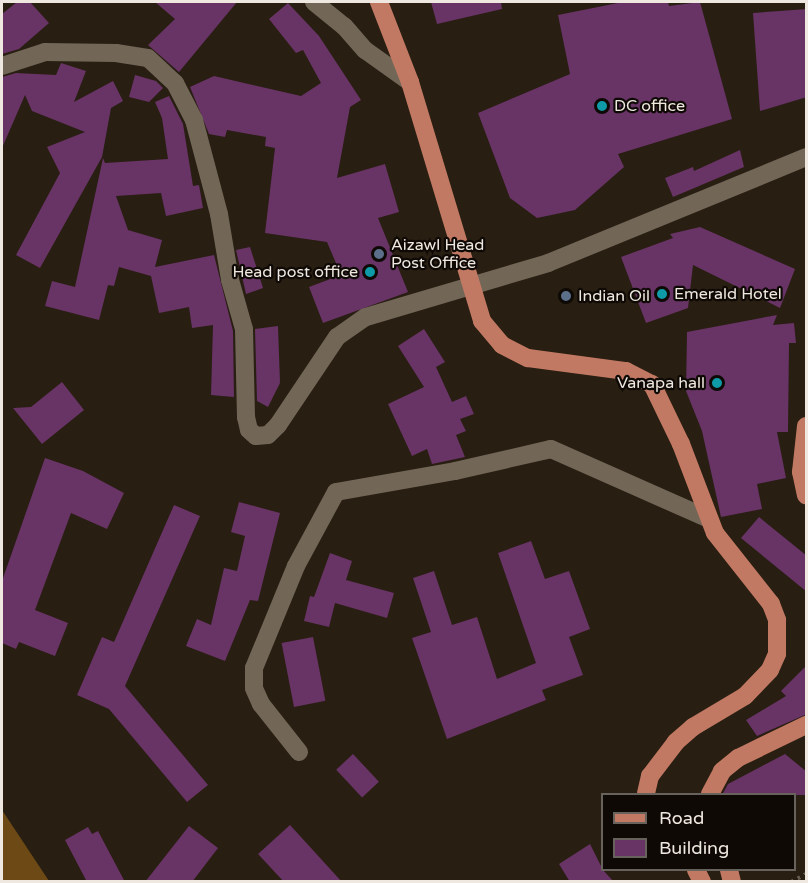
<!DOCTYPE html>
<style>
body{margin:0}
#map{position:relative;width:808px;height:883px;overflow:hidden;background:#281e12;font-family:"Varela Round",sans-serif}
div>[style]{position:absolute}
.forest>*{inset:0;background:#6d4a15}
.building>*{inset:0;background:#683365;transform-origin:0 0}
.path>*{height:4px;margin-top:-2px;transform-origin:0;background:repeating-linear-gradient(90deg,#645b50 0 3px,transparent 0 7.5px)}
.minor>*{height:18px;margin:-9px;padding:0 9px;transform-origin:9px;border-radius:9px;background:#726657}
.major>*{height:18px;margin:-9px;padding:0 9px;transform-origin:9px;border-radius:9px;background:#c27963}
.dots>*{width:16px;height:16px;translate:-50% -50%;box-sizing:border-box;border:3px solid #0e0905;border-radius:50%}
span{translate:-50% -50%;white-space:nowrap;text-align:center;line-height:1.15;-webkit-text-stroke:4.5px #0e0905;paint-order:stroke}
.poi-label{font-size:16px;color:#efe8e0}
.left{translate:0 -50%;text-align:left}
.right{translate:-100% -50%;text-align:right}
.frame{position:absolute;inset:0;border:3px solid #efe8e0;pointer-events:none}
.legend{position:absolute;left:601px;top:793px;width:195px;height:78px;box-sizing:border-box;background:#0e0905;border:2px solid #68625d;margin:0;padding:8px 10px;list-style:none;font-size:18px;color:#efe8e0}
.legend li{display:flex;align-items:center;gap:12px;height:30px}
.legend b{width:30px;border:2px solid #68625d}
</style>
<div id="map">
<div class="forest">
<i style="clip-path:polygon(2px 810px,49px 881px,2px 881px)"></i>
</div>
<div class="building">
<i style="clip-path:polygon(17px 2px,30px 2px,49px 23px,19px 49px,2px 54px,2px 14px)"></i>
<i style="clip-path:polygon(155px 2px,237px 2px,179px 72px,148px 45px,175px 19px)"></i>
<i style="clip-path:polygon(431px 2px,501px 2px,502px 9px,437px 24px)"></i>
<i style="clip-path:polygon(623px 2px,668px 2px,669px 6px,700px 2px,732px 119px,618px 154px,624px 167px,575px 210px,537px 218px,510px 198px,478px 113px,570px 74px,558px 15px)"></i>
<i style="clip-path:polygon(288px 3px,319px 36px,361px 100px,350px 107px,337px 178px,385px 164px,399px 212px,378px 218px,408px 292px,323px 323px,309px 287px,341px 275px,327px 242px,265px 233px,275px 148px,265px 146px,266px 137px,227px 130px,225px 137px,209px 134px,190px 87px,214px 76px,301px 96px,321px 83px,303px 50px,296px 53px,269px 19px)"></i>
<i style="clip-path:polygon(807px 9px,807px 97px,760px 111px,753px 13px)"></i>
<i style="clip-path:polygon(61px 63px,86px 71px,74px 102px,113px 81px,123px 101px,111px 108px,102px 157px,40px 268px,16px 255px,60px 173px,47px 147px,85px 132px,32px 111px,25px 95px,2px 148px,2px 77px,16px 73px,56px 75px)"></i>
<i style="clip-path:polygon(135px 75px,156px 81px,163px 88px,149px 102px,129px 97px)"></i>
<i style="clip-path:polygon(169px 96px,183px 124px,193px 186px,199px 185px,203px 208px,166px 216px,161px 193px,116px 196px,128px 230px,162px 240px,155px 267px,214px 255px,233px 331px,234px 397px,211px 395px,213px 325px,192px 328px,189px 307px,159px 313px,151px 276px,119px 267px,114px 286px,108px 285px,99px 320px,45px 306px,52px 281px,75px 287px,103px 158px,105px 163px,168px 159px,162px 118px,155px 102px)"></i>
<i style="clip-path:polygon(740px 150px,744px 167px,673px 197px,665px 178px,693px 167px,694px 171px)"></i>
<i style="clip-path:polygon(700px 227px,795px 269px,780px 308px,693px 265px,688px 308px,646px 323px,621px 257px,673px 238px,670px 234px)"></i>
<i style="clip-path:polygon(250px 247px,263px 288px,246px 294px,236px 250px)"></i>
<i style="clip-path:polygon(777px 315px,773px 325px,794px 323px,796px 343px,789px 343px,788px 432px,777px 432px,786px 478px,757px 484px,762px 509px,721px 517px,702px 431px,686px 391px,687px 332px)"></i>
<i style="clip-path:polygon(278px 326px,280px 383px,268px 407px,257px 401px,255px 329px)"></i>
<i style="clip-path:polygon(424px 329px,445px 362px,436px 367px,452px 402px,466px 396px,474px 414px,460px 419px,466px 431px,456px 435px,465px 457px,432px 464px,427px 449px,412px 456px,388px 404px,424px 387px,398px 346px)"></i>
<i style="clip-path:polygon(62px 382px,84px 410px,42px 444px,13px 408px,31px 407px)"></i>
<i style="clip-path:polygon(45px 458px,83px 471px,124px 493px,107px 529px,71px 513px,35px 610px,68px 623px,55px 656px,19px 642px,16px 649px,2px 643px,2px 581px)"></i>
<i style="clip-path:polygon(239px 502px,280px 513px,258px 601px,250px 600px,225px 661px,186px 646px,197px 619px,211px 625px,224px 568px,237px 571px,245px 536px,231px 532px)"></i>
<i style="clip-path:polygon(174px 505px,200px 516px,125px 686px,208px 785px,187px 802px,109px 709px,77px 695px,102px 637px,114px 642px)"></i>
<i style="clip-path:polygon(759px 517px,807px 556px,807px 592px,741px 538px)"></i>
<i style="clip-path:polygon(531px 541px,545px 579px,569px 571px,590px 629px,569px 637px,583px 675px,542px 690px,546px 700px,447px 739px,412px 638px,431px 632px,413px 578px,434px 571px,452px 625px,477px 617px,497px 679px,536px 663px,498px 553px)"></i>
<i style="clip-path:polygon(330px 553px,352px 561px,346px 580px,394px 593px,387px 618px,335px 603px,329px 627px,304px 621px,310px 596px,314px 597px)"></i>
<i style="left:313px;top:637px;width:65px;height:32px;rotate:79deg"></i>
<i style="clip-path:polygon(807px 665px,807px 714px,757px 736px,746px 720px,786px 696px,781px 691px)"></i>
<i style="left:353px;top:754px;width:38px;height:23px;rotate:47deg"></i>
<i style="clip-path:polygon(785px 754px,807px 772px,807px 795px,722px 795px,728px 784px)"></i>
<i style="clip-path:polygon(290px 825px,342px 882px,284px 882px,258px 854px)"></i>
<i style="clip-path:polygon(189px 826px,218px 848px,192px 882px,145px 882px)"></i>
<i style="clip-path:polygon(88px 827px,92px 834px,98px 831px,125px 882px,87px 882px,65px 840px)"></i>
<i style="clip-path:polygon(590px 844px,603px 870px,614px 882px,570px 882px,559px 864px)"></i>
</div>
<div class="path">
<i style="left:791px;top:882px;width:17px;rotate:-28deg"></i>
</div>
<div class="minor">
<i style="left:314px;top:2px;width:38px;rotate:39deg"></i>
<i style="left:344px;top:26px;width:32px;rotate:49deg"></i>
<i style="left:365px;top:50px;width:55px;rotate:35.4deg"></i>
<i style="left:2px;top:66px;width:45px;rotate:-18deg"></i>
<i style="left:45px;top:52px;width:71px;rotate:0.8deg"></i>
<i style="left:116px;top:53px;width:32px;rotate:9deg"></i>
<i style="left:148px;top:58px;width:37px;rotate:43deg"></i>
<i style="left:175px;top:83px;width:42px;rotate:62.8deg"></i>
<i style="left:194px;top:120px;width:97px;rotate:75.1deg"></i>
<i style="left:219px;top:214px;width:67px;rotate:80.5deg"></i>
<i style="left:230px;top:280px;width:51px;rotate:74.1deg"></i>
<i style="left:244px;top:329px;width:88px;rotate:88.7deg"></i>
<i style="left:246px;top:417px;width:13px;rotate:77deg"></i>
<i style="left:249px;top:430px;width:9px;rotate:41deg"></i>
<i style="left:256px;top:436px;width:12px;rotate:-5deg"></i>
<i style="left:268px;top:435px;width:14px;rotate:-45deg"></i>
<i style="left:278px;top:425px;width:106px;rotate:-56.2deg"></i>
<i style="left:337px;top:337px;width:35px;rotate:-35deg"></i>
<i style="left:366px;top:317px;width:190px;rotate:-16.5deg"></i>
<i style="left:548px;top:263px;width:279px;rotate:-22.3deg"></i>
<i style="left:299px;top:752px;width:61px;rotate:-128.4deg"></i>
<i style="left:261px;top:704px;width:17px;rotate:-114deg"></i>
<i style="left:254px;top:688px;width:20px;rotate:-90deg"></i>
<i style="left:254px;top:668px;width:110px;rotate:-67.6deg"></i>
<i style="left:296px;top:566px;width:84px;rotate:-61.6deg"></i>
<i style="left:336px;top:492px;width:121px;rotate:-10deg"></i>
<i style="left:455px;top:471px;width:98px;rotate:-12.9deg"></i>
<i style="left:551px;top:449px;width:173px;rotate:23.9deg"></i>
</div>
<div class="major">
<i style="left:379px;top:2px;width:86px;rotate:68.8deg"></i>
<i style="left:410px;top:82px;width:250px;rotate:73.2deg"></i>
<i style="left:482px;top:321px;width:31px;rotate:50deg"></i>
<i style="left:502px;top:345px;width:29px;rotate:27deg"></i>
<i style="left:528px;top:358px;width:99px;rotate:7.6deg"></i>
<i style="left:626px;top:371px;width:29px;rotate:27deg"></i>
<i style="left:652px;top:384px;width:67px;rotate:64.2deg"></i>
<i style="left:681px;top:444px;width:95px;rotate:69.1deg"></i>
<i style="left:715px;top:533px;width:90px;rotate:51.7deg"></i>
<i style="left:771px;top:604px;width:17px;rotate:69deg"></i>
<i style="left:777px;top:620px;width:34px;rotate:90deg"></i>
<i style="left:777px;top:654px;width:17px;rotate:114deg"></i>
<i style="left:770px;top:670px;width:36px;rotate:134deg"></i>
<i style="left:745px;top:696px;width:61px;rotate:149.2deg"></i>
<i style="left:693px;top:727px;width:23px;rotate:139deg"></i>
<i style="left:676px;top:742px;width:43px;rotate:127.4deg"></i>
<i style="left:650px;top:776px;width:18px;rotate:103deg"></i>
<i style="left:806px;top:426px;width:46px;rotate:96.2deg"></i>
<i style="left:801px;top:472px;width:24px;rotate:78deg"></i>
<i style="left:710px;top:794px;width:26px;rotate:-62deg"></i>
<i style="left:722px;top:771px;width:21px;rotate:-39deg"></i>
<i style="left:738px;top:758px;width:76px;rotate:-25.9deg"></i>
<i style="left:696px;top:870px;width:13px;rotate:63deg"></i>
<i style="left:729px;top:870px;width:12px;rotate:76deg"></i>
</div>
<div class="dots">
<i style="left:602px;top:106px;background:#0f9aa8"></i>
<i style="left:379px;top:254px;background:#5c6f8a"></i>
<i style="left:370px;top:272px;background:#0f9aa8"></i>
<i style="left:662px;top:294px;background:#0f9aa8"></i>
<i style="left:566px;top:296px;background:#5c6f8a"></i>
<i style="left:717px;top:383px;background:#0f9aa8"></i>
</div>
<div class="poi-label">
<span class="left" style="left:614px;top:106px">DC office</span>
<span class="left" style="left:391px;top:254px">Aizawl Head<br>Post Office</span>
<span class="right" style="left:358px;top:272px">Head post office</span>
<span class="left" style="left:674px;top:294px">Emerald Hotel</span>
<span class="left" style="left:578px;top:296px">Indian Oil</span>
<span class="right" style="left:705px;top:383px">Vanapa hall</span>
</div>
<div class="frame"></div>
<ul class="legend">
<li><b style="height:8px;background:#c27963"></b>Road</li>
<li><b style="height:16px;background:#683365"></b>Building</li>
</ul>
</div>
